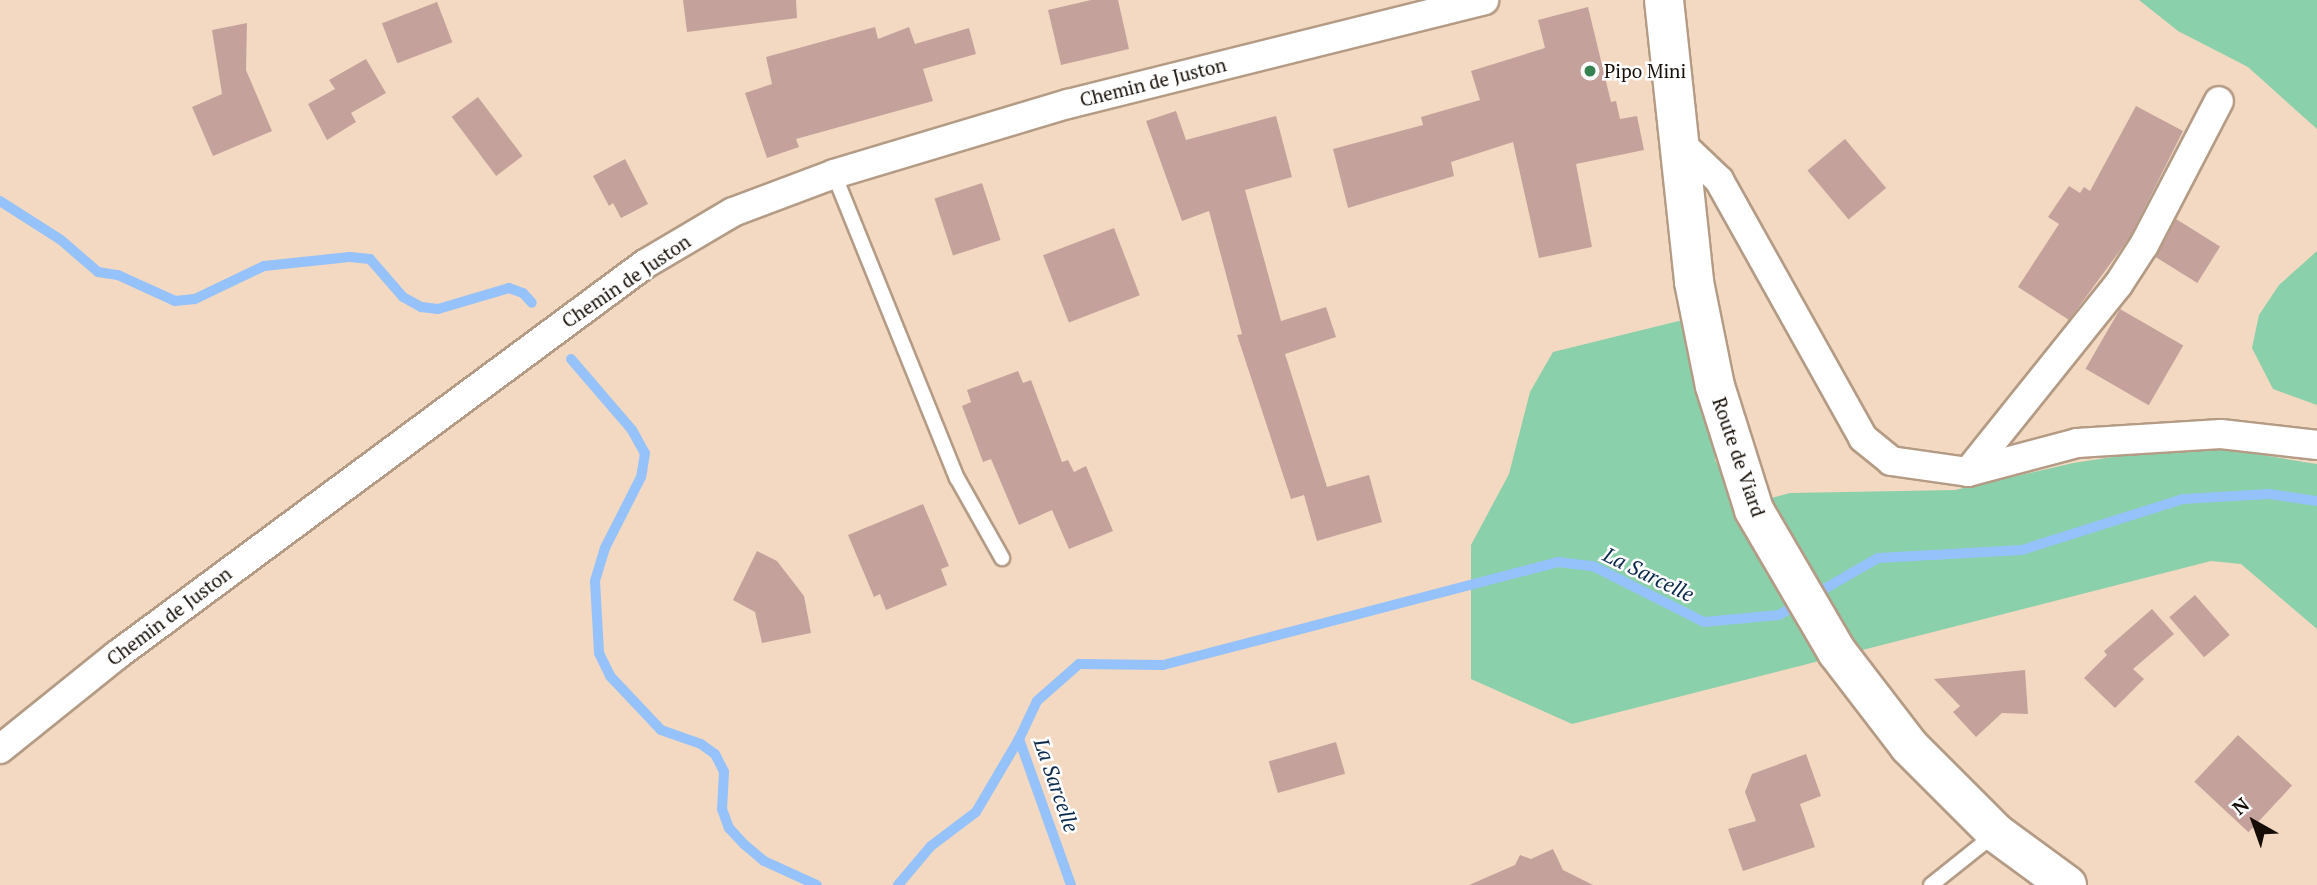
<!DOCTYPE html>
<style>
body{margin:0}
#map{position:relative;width:2317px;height:885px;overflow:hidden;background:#f3d9c1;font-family:"PT Serif",serif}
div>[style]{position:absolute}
.green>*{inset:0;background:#8ad0aa}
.stream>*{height:10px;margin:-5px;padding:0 5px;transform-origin:5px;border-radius:5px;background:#95c2fa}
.building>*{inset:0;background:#c5a19c;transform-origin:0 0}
.roads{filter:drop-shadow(2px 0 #b49b85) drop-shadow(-2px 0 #b49b85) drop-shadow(0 2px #b49b85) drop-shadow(0 -2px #b49b85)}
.service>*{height:14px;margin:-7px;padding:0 7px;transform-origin:7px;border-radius:7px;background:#fff}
.minor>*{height:28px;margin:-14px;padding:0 14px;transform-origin:14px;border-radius:14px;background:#fff}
.secondary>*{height:38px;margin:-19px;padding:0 19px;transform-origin:19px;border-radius:19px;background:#fff}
.dots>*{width:19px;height:19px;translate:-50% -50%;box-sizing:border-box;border:4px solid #fff;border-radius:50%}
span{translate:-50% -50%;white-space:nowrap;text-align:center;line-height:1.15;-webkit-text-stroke:5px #fff;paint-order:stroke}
.poi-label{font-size:19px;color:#160e06}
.left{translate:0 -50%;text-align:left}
.street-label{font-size:19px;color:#160e06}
.water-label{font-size:21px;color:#0b294d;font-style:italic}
.north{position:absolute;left:2219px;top:787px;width:70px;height:70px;-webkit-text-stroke:5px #fff;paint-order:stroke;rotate:320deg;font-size:19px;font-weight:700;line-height:28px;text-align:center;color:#160e06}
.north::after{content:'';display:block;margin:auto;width:24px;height:32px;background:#160e06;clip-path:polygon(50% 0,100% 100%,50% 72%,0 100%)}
</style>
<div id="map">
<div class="green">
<i style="clip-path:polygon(2139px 0,2317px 0,2317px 129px,2248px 67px,2178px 31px)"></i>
<i style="clip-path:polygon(2317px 251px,2317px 405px,2273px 389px,2252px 348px,2259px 315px,2279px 285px)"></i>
<i style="clip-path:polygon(1711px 313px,1715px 460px,1741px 506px,1790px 493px,1955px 490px,2073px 463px,2198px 444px,2310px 463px,2317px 464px,2317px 629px,2241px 564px,2211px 561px,1572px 724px,1471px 679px,1471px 545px,1509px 474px,1530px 392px,1553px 352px)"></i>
</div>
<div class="stream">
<i style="left:0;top:201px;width:72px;rotate:32.6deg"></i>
<i style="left:61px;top:240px;width:49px;rotate:40.9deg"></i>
<i style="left:98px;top:272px;width:20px;rotate:9deg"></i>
<i style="left:118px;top:275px;width:63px;rotate:24.5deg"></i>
<i style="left:175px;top:301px;width:20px;rotate:-6deg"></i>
<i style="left:195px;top:299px;width:76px;rotate:-25.6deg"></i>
<i style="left:264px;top:266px;width:86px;rotate:-6deg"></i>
<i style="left:350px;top:257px;width:20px;rotate:6deg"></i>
<i style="left:370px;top:259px;width:50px;rotate:49deg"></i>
<i style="left:403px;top:297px;width:21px;rotate:29deg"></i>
<i style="left:421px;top:307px;width:17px;rotate:7deg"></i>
<i style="left:438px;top:309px;width:74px;rotate:-16.5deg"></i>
<i style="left:509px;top:288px;width:15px;rotate:20deg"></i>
<i style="left:523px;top:293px;width:13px;rotate:48deg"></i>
<i style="left:571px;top:359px;width:94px;rotate:49.3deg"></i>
<i style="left:632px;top:430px;width:26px;rotate:61deg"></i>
<i style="left:645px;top:453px;width:24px;rotate:99deg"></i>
<i style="left:641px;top:477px;width:80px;rotate:116.9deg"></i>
<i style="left:605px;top:548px;width:34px;rotate:107deg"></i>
<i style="left:595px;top:581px;width:72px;rotate:86.8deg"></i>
<i style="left:599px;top:653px;width:25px;rotate:64deg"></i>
<i style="left:610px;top:676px;width:74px;rotate:46.6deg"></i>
<i style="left:661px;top:730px;width:42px;rotate:19.3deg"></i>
<i style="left:701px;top:744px;width:17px;rotate:36deg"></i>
<i style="left:715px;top:754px;width:20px;rotate:63deg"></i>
<i style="left:724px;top:772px;width:37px;rotate:93deg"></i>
<i style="left:722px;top:809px;width:20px;rotate:70deg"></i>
<i style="left:729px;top:828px;width:23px;rotate:47deg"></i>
<i style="left:745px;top:845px;width:25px;rotate:40deg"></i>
<i style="left:764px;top:861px;width:58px;rotate:24.4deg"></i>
<i style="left:898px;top:885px;width:51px;rotate:-49.8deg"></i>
<i style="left:931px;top:846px;width:56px;rotate:-37.1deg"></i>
<i style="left:976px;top:812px;width:85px;rotate:-59.5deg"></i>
<i style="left:1071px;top:885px;width:155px;rotate:-109.6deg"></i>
<i style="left:1019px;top:739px;width:42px;rotate:-64.7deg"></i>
<i style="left:1037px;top:701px;width:56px;rotate:-41.4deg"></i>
<i style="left:1079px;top:664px;width:84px;rotate:0.7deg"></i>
<i style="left:1163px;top:665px;width:408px;rotate:-14.6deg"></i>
<i style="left:1558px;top:562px;width:35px;rotate:7deg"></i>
<i style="left:1593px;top:566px;width:124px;rotate:26.8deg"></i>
<i style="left:1704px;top:622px;width:75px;rotate:-5.3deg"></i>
<i style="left:1779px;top:615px;width:114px;rotate:-29.9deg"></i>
<i style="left:1878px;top:558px;width:144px;rotate:-3.2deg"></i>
<i style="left:2022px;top:550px;width:169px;rotate:-17.6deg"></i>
<i style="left:2183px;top:499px;width:86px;rotate:-3.3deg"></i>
<i style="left:2269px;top:494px;width:49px;rotate:8.3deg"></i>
</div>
<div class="building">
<i style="clip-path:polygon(683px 0,796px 0,797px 18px,687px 32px)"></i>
<i style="clip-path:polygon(1091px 0,1118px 0,1129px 49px,1061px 65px,1048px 10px)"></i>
<i style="left:437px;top:2px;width:43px;height:59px;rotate:69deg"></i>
<i style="clip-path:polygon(1588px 7px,1611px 102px,1616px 101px,1620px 119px,1637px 116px,1644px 150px,1576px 164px,1592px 247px,1539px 258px,1513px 142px,1451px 162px,1454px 176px,1348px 208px,1333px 149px,1423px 125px,1421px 117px,1480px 100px,1471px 71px,1545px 48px,1538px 20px)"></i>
<i style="clip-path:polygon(247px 23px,246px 70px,272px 131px,213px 156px,192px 107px,222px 94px,212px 30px)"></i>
<i style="clip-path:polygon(875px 27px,878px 39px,909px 27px,915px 44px,969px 28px,976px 54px,923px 69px,933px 101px,796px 139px,799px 147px,767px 158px,745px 93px,772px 84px,766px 57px)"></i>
<i style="clip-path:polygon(366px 59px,386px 93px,351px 113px,356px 122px,327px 140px,308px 104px,335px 89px,329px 80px)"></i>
<i style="left:478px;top:97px;width:74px;height:33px;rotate:53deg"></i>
<i style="clip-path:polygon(2136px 106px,2183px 131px,2130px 237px,2069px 320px,2018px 287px,2059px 224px,2048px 217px,2069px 186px,2080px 193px,2084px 187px,2090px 191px)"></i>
<i style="clip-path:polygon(1176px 111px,1186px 140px,1276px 116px,1292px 177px,1245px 190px,1281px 321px,1326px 307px,1336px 337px,1285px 354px,1327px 487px,1369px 475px,1382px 522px,1317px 541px,1304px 495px,1291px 499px,1237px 335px,1242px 334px,1209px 211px,1182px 221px,1146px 121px)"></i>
<i style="left:1845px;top:139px;width:64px;height:49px;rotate:50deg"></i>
<i style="clip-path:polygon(625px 159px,648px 204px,621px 218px,613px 203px,609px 206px,593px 176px)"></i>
<i style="left:982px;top:183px;width:60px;height:50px;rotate:72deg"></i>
<i style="left:2176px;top:219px;width:52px;height:43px;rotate:32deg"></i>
<i style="left:1114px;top:228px;width:72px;height:76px;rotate:69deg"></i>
<i style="left:2120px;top:309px;width:73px;height:69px;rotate:30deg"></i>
<i style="clip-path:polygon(1018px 371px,1023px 383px,1031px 380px,1062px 462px,1068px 460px,1074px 472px,1086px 466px,1113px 531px,1069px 549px,1052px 510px,1019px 525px,991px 459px,983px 462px,962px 406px,971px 402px,967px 390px)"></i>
<i style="clip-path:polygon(923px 504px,949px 566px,941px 569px,947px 585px,886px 610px,880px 594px,874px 597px,848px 535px)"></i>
<i style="clip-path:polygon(757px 551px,777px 561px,804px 596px,811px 633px,762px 643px,755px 612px,733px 600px)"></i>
<i style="left:2195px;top:595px;width:53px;height:34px;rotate:49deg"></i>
<i style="clip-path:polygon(2152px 609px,2174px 634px,2133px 669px,2144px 679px,2115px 708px,2084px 678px,2107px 655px,2104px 651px)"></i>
<i style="clip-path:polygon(2025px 670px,2028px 714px,2002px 713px,1976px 737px,1953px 712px,1960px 706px,1934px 679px)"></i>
<i style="left:2238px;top:735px;width:74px;height:64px;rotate:43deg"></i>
<i style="left:1336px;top:742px;width:33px;height:70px;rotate:74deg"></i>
<i style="clip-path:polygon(1806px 754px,1821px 796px,1800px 804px,1815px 847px,1743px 871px,1728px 829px,1756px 821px,1745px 792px,1752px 774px)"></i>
<i style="clip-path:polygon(1553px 849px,1563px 870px,1593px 885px,1469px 885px,1515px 865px,1520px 855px,1531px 859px)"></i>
</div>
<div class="roads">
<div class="service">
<i style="left:834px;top:174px;width:328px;rotate:68deg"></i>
<i style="left:957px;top:478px;width:92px;rotate:60.6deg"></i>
<i style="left:1931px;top:885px;width:82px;rotate:-38.6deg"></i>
</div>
<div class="minor">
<i style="left:1677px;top:140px;width:58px;rotate:43.6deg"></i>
<i style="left:1719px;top:180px;width:295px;rotate:60.8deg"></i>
<i style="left:1863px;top:438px;width:36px;rotate:39deg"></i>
<i style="left:1891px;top:461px;width:78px;rotate:8.1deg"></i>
<i style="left:1968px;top:472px;width:113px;rotate:-14.9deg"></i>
<i style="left:2077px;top:443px;width:144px;rotate:-3.6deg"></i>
<i style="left:2221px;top:434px;width:97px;rotate:6.5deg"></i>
<i style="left:1968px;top:472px;width:240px;rotate:-51.3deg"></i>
<i style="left:2118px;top:285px;width:48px;rotate:-57deg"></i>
<i style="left:2144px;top:245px;width:162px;rotate:-62.5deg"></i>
<i style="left:0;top:749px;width:150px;rotate:-38.8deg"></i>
<i style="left:117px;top:655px;width:657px;rotate:-36.52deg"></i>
<i style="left:645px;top:264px;width:102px;rotate:-30.6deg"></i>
<i style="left:733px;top:212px;width:108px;rotate:-20.6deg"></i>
<i style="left:834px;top:174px;width:244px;rotate:-16.7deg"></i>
<i style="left:1068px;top:104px;width:429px;rotate:-14deg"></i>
</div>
<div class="secondary">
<i style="left:1664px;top:0;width:284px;rotate:83.9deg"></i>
<i style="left:1694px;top:282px;width:106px;rotate:78.6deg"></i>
<i style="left:1715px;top:386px;width:130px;rotate:72.5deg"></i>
<i style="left:1754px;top:510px;width:164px;rotate:59.7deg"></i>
<i style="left:1837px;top:652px;width:118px;rotate:52.5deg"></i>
<i style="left:1909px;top:746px;width:123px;rotate:45deg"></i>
<i style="left:1996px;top:833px;width:88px;rotate:36.2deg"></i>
</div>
</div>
<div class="dots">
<i style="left:1590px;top:71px;background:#35814f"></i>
</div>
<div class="poi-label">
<span class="left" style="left:1604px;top:71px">Pipo Mini</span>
</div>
<div class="street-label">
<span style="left:1153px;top:82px;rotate:-14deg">Chemin de Juston</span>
<span style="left:626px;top:281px;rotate:-34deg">Chemin de Juston</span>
<span style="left:1739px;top:457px;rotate:71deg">Route de Viard</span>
<span style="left:169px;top:616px;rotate:-37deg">Chemin de Juston</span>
</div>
<div class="water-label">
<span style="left:1649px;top:574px;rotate:26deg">La Sarcelle</span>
<span style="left:1057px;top:785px;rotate:71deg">La Sarcelle</span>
</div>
<div class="north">N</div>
</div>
